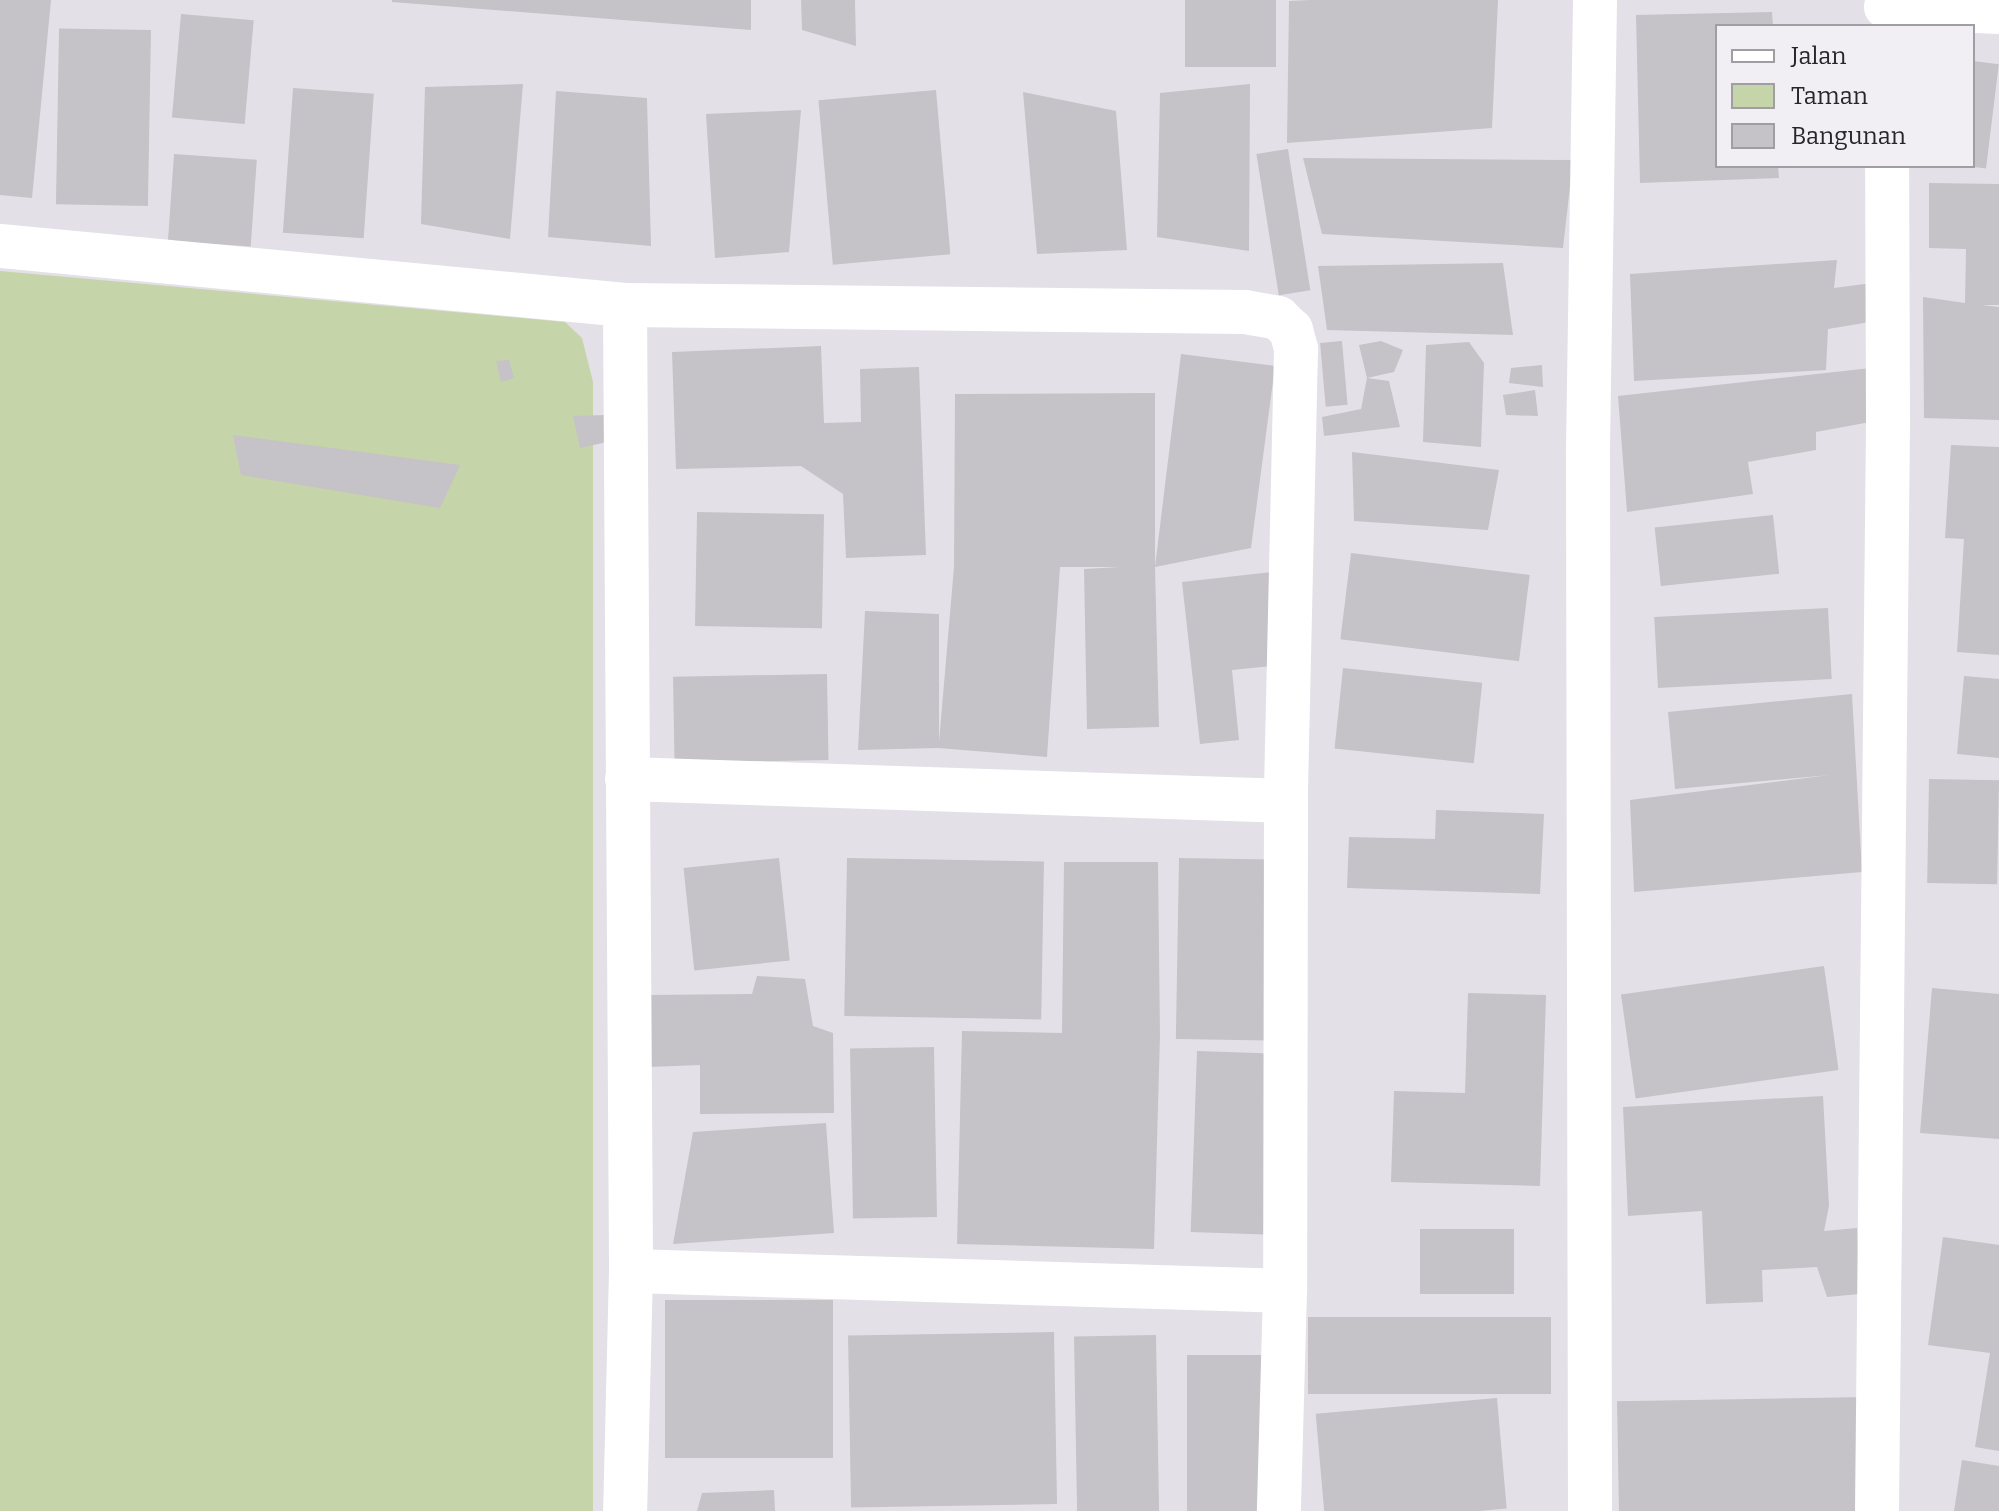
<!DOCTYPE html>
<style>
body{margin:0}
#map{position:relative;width:1999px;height:1511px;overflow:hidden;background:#e4e0e7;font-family:Bitter,serif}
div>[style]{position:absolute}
.green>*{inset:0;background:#c5d4a9}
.building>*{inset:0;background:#c5c2c8;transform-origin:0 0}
.minor>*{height:44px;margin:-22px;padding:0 22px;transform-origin:22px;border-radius:22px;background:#fff}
span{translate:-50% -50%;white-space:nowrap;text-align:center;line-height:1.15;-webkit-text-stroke:7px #f1eef4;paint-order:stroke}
.legend{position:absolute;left:1715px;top:24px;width:260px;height:144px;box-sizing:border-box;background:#f1eef4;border:2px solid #a19ea3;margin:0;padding:10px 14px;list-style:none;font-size:24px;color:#282629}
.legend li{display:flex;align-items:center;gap:16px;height:40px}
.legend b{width:40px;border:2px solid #a19ea3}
</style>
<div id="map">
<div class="green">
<i style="clip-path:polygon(0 271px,565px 322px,582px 338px,593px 382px,593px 1511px,0 1511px)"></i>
</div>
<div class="building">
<i style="clip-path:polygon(0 0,51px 0,32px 198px,0 195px)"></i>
<i style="clip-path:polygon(392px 0,751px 0,751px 30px,392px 2px)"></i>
<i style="clip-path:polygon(801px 0,855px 0,856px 46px,802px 30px)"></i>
<i style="left:1185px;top:0;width:91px;height:67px"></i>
<i style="clip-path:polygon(1310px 0,1498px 0,1492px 128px,1287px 143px,1289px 1px)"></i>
<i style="clip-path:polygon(1772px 12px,1773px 26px,1717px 26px,1717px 166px,1778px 166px,1779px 178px,1640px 183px,1636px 15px)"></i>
<i style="left:181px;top:14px;width:73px;height:104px;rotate:5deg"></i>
<i style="left:151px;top:30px;width:176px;height:92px;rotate:91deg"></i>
<i style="left:1973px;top:61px;width:26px;height:105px;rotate:7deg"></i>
<i style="clip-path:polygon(523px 84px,510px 239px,421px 224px,425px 87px)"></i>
<i style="clip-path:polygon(1250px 84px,1249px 251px,1157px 237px,1160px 93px)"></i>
<i style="left:293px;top:88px;width:81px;height:145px;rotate:4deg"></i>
<i style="left:936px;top:90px;width:165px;height:118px;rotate:85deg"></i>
<i style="clip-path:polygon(556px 91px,647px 98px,651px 246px,548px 237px)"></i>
<i style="clip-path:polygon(1023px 92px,1116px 111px,1127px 250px,1037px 254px)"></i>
<i style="clip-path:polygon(801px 110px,789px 252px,715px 258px,706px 114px)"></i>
<i style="left:1288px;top:149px;width:143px;height:32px;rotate:81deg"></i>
<i style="left:174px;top:154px;width:83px;height:87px;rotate:4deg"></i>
<i style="clip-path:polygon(1303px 158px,1573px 160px,1563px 248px,1322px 234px)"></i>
<i style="clip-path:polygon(1929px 183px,1999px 184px,1999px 305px,1982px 305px,1999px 307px,1999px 420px,1924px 418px,1923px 297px,1965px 303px,1966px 249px,1929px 248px)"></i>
<i style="clip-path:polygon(1837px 260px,1834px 288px,1872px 283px,1882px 320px,1828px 329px,1826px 370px,1634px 381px,1630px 274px)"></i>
<i style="clip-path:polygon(1503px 263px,1513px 335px,1327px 330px,1318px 266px)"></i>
<i style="left:1342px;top:341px;width:64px;height:22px;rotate:85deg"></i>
<i style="clip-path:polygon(1381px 341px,1403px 350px,1394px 372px,1367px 378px,1389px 381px,1400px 427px,1324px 436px,1322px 417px,1361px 409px,1367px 378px,1359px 345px)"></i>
<i style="clip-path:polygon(1469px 342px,1484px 363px,1481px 447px,1423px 442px,1426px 345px)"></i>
<i style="clip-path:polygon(821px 346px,824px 423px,861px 422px,860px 369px,919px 367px,926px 555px,846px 558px,843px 494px,801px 466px,676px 469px,672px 352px)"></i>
<i style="clip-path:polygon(1181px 354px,1275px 366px,1251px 548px,1155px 567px,1159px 727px,1087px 729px,1084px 569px,1119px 567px,1060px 567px,1047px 757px,938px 748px,858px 750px,865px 611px,939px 614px,939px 742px,954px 567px,955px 394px,1155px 393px,1155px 567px)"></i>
<i style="clip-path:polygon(509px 360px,514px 378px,501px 382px,496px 361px)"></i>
<i style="clip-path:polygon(1542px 365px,1543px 387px,1509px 383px,1511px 368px)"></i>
<i style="clip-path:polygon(1880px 367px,1881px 420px,1816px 432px,1816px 450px,1748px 462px,1753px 494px,1627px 512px,1618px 396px)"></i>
<i style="clip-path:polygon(1535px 390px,1538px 416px,1506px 415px,1503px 395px)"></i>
<i style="clip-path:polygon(606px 415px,607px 442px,580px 448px,573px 416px)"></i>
<i style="clip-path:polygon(233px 435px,460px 465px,440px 508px,241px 475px)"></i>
<i style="clip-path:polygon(1951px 445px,1999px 447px,1999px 655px,1957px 652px,1964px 539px,1945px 538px)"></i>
<i style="clip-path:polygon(1352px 452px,1499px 470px,1488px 530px,1354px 521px)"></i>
<i style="left:697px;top:512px;width:127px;height:114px;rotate:1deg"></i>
<i style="left:1773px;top:515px;width:59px;height:119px;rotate:84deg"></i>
<i style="left:1351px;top:553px;width:180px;height:87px;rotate:7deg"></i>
<i style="clip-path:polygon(1273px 572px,1283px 665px,1232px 670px,1239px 740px,1200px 744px,1182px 582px)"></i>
<i style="left:1828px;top:608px;width:71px;height:174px;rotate:87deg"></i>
<i style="left:1343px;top:668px;width:140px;height:81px;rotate:6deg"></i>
<i style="left:827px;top:674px;width:86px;height:154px;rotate:89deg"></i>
<i style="clip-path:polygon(1964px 676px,1999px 679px,1999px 758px,1957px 754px)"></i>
<i style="clip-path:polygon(1852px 694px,1862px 872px,1634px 892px,1630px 800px,1830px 775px,1675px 789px,1668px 712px)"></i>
<i style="left:1929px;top:779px;width:70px;height:104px;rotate:1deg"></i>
<i style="clip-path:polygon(1436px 810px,1544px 814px,1540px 894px,1347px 888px,1349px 837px,1435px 839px)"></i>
<i style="left:779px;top:858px;width:103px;height:96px;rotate:84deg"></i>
<i style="left:847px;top:858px;width:197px;height:158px;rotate:1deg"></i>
<i style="left:1179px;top:858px;width:93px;height:181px;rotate:1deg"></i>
<i style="clip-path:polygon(1064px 862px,1158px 862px,1160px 1035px,1154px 1249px,957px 1244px,962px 1031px,1062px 1033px)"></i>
<i style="left:1824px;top:966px;width:105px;height:205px;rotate:82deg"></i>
<i style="clip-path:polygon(757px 976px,805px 979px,813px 1026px,833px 1033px,834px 1113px,700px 1114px,700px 1065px,648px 1067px,647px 995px,752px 994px)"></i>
<i style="clip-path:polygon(1932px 988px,1999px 994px,1999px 1139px,1920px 1133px)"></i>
<i style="clip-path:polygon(1468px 993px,1546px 995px,1540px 1186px,1391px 1182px,1394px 1091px,1465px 1093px)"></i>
<i style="left:934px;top:1047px;width:170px;height:84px;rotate:89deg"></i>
<i style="left:1197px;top:1051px;width:74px;height:181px;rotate:2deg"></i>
<i style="clip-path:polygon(1823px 1096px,1829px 1206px,1824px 1231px,1857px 1228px,1860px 1294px,1827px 1297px,1817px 1267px,1762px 1270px,1763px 1302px,1706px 1304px,1702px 1211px,1628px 1216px,1623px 1107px)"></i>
<i style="clip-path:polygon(826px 1123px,834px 1233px,673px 1244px,693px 1132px)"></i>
<i style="left:1514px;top:1229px;width:65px;height:94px;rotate:90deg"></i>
<i style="clip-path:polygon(1943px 1237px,1999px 1245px,1999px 1451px,1975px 1447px,1990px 1353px,1928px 1345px)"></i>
<i style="left:833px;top:1300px;width:158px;height:168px;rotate:90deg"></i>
<i style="left:1308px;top:1317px;width:243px;height:77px"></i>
<i style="left:1054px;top:1332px;width:172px;height:206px;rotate:89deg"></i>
<i style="left:1156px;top:1335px;width:176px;height:82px;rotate:89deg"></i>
<i style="left:1187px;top:1355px;width:81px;height:156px"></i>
<i style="left:1867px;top:1397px;width:114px;height:250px;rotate:89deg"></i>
<i style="left:1497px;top:1398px;width:111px;height:182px;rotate:85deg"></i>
<i style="clip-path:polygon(1962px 1460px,1999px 1466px,1999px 1511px,1954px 1511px)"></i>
<i style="clip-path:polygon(774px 1490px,775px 1511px,697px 1511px,702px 1493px)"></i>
</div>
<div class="minor">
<i style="left:1886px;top:7px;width:113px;rotate:2.5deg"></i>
<i style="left:0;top:246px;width:628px;rotate:5.39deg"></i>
<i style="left:625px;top:305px;width:620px;rotate:0.65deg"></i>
<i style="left:1245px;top:312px;width:34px;rotate:10deg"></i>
<i style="left:1278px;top:318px;width:18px;rotate:43deg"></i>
<i style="left:1291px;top:330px;width:20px;rotate:75deg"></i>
<i style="left:1296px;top:349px;width:452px;rotate:91.3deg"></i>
<i style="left:1286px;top:801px;width:490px;rotate:90.1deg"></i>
<i style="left:1285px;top:1291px;width:220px;rotate:91.6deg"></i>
<i style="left:625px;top:305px;width:966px;rotate:89.64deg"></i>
<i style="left:631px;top:1271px;width:240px;rotate:91.4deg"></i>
<i style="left:627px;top:779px;width:659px;rotate:1.91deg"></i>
<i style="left:631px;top:1271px;width:654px;rotate:1.75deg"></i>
<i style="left:1590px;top:1511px;width:1064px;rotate:-90.11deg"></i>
<i style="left:1588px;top:447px;width:447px;rotate:-89.1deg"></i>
<i style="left:1877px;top:1511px;width:1092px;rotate:-89.42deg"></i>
<i style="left:1888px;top:419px;width:253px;rotate:-90.2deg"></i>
</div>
<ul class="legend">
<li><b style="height:10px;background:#fff"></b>Jalan</li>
<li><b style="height:22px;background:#c5d4a9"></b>Taman</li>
<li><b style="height:22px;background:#c5c2c8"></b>Bangunan</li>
</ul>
</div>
